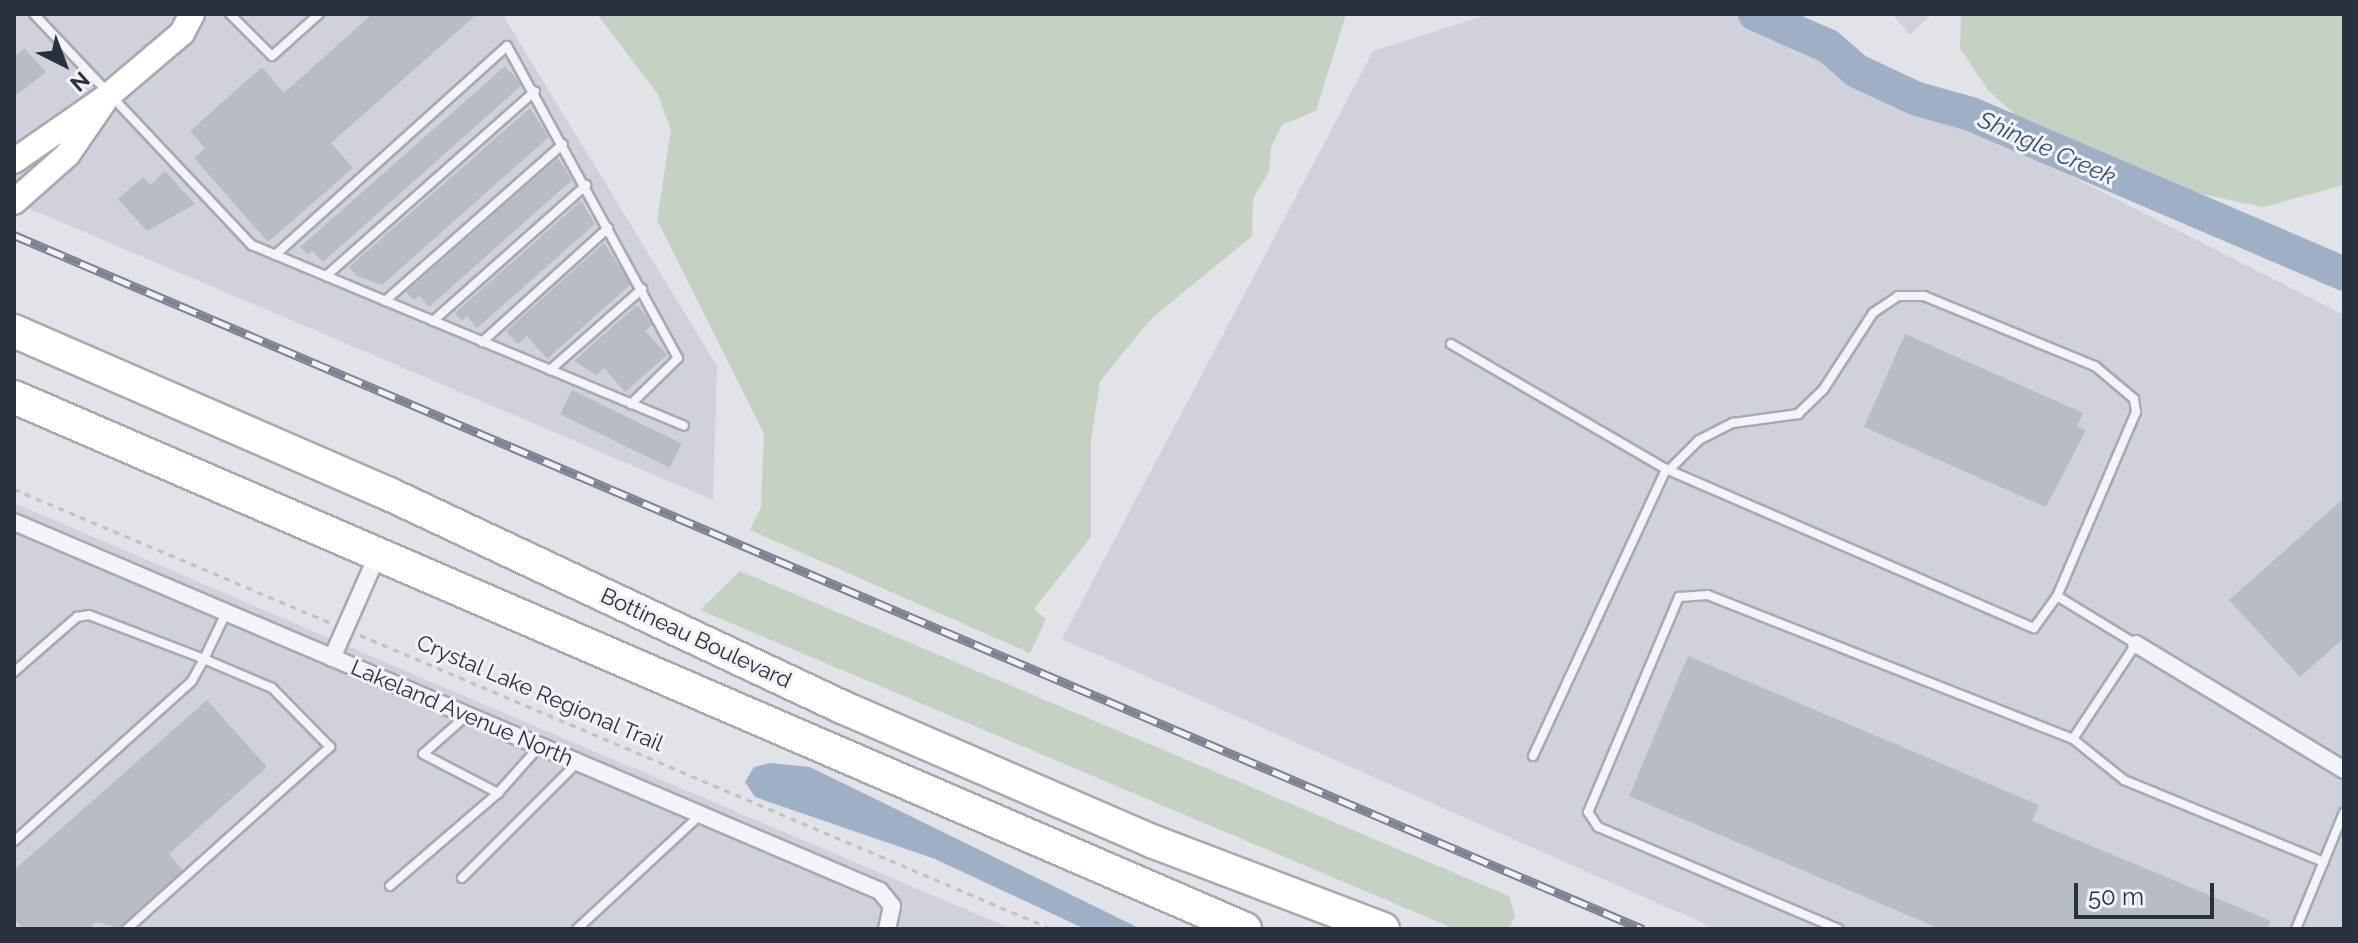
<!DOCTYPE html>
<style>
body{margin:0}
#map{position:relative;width:2358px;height:943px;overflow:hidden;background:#e1e3e8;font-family:Raleway,sans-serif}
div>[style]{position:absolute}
.built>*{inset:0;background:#cfd2da}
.green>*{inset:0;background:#c5d1c3}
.water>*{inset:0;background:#9fafc5}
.river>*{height:34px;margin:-17px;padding:0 17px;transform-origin:17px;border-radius:17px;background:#9fafc5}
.building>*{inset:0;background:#b8bcc5;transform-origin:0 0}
.path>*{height:3px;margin-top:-1.5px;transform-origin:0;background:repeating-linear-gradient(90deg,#bfc1c7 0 6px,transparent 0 12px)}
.roads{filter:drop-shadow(2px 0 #a6aab2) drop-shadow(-2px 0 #a6aab2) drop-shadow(0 2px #a6aab2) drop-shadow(0 -2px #a6aab2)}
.lane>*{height:8px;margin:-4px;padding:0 4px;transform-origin:4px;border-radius:4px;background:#f3f4f7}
.street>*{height:16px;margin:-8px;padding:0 8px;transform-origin:8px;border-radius:8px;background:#f3f4f7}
.secondary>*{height:24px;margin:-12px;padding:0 12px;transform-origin:12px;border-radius:12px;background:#fff}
.highway>*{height:32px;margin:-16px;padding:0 16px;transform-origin:16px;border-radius:16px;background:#fff}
.rail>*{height:9px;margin-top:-4.5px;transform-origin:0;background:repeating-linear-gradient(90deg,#f0f2f6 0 18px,#7b8291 0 36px);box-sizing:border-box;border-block:2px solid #7b8291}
span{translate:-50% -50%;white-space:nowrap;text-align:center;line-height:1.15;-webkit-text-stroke:6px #f0f2f6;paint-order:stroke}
.street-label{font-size:22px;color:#2a313e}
.water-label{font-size:24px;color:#384e6f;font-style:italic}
.frame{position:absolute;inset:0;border:16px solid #2a313e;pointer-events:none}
.north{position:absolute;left:24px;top:24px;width:80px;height:80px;-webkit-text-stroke:6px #f0f2f6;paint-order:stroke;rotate:138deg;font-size:22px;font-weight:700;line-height:32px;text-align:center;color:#2a313e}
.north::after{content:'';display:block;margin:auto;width:28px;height:36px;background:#2a313e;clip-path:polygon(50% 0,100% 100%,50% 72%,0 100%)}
.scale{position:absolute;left:2074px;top:883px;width:140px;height:36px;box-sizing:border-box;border:4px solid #2a313e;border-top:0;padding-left:10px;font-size:24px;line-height:28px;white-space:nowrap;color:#2a313e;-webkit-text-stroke:6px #f0f2f6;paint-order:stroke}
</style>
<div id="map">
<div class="built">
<i style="clip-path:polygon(14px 14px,502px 14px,717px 366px,713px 500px,14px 202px)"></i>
<i style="clip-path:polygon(1490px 14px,1752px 14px,2344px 315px,2344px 929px,1716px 929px,1062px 639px,1373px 51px)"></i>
<i style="clip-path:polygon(1892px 14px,1932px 14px,1910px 35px)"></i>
<i style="clip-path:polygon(14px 503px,450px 690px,1012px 929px,14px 929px)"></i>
</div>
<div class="green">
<i style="clip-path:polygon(597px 14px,1346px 14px,1316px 111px,1282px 125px,1271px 147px,1269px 172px,1253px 198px,1252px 236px,1152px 318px,1100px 381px,1091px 440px,1091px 537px,1034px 609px,1046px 619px,1030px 653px,750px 530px,761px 507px,764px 434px,657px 220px,671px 130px,657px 93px)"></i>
<i style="clip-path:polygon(1961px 14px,2344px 14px,2344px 185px,2263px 207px,2160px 185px,2068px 145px,2025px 124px,1988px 90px,1960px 48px)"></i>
<i style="clip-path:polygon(740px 571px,1509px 896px,1515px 916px,1509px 929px,1455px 929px,700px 610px)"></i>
</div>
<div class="water">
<i style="clip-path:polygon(770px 763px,810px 767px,1141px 929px,1085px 929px,935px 859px,755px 797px,745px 782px,754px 767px)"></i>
</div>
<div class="river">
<i style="left:1755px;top:14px;width:80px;rotate:23.7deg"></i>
<i style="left:1828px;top:46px;width:38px;rotate:41deg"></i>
<i style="left:1857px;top:71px;width:66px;rotate:25deg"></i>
<i style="left:1917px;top:99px;width:56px;rotate:15.5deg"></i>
<i style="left:1971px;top:114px;width:406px;rotate:23.2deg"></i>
</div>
<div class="building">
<i style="clip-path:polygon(372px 14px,477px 14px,331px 143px,353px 168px,268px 242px,194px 158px,205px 148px,190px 131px,262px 67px,284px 93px)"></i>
<i style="clip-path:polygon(24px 48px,46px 72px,14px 97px,14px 57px)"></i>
<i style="clip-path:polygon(505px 66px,522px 85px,323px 262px,312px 251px,308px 255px,300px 247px)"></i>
<i style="clip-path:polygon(530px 108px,549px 137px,382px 285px,357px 276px,349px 267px)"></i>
<i style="clip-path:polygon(558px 158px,572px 180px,429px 307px,419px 295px,414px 300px,406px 292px)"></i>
<i style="clip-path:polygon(165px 171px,195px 204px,147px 231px,118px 199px,143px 177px,150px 185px)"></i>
<i style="clip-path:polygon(581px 201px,595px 224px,477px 328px,467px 316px,462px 321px,455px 313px)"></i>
<i style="clip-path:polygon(604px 243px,631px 284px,547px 359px,527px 336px,518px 344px,506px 331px)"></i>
<i style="clip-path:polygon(637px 305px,653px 324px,645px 331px,667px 355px,625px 392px,604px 368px,596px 375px,574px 361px)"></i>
<i style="clip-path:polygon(1905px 334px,2083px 413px,2077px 426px,2086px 430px,2046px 507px,1864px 427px)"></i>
<i style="left:572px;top:390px;width:122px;height:27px;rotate:26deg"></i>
<i style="clip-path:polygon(2344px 498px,2344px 638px,2300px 677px,2229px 600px)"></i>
<i style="clip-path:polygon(1688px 656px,2039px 805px,2032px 821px,2271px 921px,2267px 929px,1940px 929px,1629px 796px)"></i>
<i style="clip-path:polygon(207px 700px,267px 767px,169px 854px,186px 874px,124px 929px,96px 922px,89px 929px,23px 929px,14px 919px,14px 870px)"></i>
</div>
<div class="path">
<i style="left:14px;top:489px;width:344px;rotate:22.9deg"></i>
<i style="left:360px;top:635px;width:752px;rotate:23.02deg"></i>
</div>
<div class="roads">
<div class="lane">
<i style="left:34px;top:14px;width:318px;rotate:46.7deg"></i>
<i style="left:252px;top:245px;width:468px;rotate:22.7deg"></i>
<i style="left:230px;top:14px;width:59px;rotate:45deg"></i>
<i style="left:272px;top:56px;width:63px;rotate:-41.8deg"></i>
<i style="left:275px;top:255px;width:312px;rotate:-42deg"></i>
<i style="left:507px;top:46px;width:356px;rotate:61.3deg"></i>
<i style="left:678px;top:358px;width:66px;rotate:135.6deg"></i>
<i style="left:326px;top:276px;width:279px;rotate:-41.5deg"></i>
<i style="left:385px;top:301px;width:237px;rotate:-41.4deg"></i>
<i style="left:433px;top:321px;width:205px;rotate:-41.6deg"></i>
<i style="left:482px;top:342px;width:170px;rotate:-42.1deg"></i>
<i style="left:1451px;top:344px;width:249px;rotate:30.2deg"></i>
<i style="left:1666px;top:469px;width:401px;rotate:23.4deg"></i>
<i style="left:2034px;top:628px;width:39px;rotate:-54deg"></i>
<i style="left:550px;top:370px;width:123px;rotate:-41.4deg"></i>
<i style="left:1669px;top:470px;width:42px;rotate:-45deg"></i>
<i style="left:1699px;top:440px;width:38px;rotate:-27deg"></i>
<i style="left:1733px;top:423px;width:66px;rotate:-7.9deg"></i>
<i style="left:1798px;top:414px;width:35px;rotate:-44deg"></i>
<i style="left:1823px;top:390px;width:92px;rotate:-57deg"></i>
<i style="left:1873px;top:313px;width:30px;rotate:-34deg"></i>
<i style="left:1898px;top:296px;width:26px"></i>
<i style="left:1924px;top:296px;width:185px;rotate:22.3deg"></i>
<i style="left:2095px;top:366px;width:51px;rotate:40.2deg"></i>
<i style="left:2134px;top:399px;width:13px;rotate:81deg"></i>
<i style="left:2136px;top:412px;width:200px;rotate:113.2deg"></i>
<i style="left:2057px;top:596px;width:92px;rotate:31.3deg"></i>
<i style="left:2136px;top:644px;width:114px;rotate:123.6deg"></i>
<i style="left:2073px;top:739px;width:392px;rotate:-158.5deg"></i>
<i style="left:1708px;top:595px;width:29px;rotate:176deg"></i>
<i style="left:1679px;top:597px;width:233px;rotate:112.9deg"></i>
<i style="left:1588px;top:812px;width:18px;rotate:56deg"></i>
<i style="left:1598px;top:827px;width:261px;rotate:23deg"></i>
<i style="left:14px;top:672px;width:84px;rotate:-41.1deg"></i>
<i style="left:77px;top:617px;width:12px;rotate:-9deg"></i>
<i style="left:89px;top:615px;width:123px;rotate:20.9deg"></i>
<i style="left:204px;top:659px;width:25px;rotate:119deg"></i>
<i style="left:192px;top:681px;width:239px;rotate:138deg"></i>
<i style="left:466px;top:716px;width:57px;rotate:138.5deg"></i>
<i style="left:423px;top:754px;width:85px;rotate:27.5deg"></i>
<i style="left:498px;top:793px;width:62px;rotate:-48.3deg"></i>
<i style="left:2073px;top:739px;width:65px;rotate:38.8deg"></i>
<i style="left:2124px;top:780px;width:216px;rotate:22.3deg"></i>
<i style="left:1533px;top:756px;width:316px;rotate:-65.1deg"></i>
<i style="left:462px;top:878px;width:163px;rotate:-45deg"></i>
<i style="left:390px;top:886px;width:143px;rotate:-40.7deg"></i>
<i style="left:127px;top:929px;width:273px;rotate:-41.9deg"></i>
<i style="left:330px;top:747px;width:83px;rotate:-134.5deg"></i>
<i style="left:272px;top:688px;width:74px;rotate:-156.9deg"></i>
<i style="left:204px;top:659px;width:51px;rotate:-64.4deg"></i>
<i style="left:577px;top:929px;width:168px;rotate:-42.8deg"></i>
<i style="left:2296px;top:929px;width:126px;rotate:-67.7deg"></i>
</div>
<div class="street">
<i style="left:14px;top:522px;width:941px;rotate:23.08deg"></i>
<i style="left:880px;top:891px;width:19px;rotate:51deg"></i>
<i style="left:892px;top:906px;width:24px;rotate:102deg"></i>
<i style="left:2136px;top:644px;width:243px;rotate:31.2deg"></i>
<i style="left:332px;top:658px;width:111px;rotate:-66.2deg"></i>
</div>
<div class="secondary">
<i style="left:14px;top:161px;width:116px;rotate:-34.8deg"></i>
<i style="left:109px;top:95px;width:96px;rotate:-40.3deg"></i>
<i style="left:182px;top:33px;width:21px;rotate:-62deg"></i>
<i style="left:14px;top:202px;width:72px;rotate:-41.6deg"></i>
<i style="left:68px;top:154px;width:62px;rotate:-55.5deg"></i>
</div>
<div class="highway">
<i style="left:14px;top:331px;width:409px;rotate:23.5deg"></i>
<i style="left:389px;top:494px;width:501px;rotate:25.18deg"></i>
<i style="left:842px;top:707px;width:340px;rotate:23.4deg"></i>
<i style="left:1154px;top:842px;width:245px;rotate:20.8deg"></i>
<i style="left:14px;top:397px;width:1341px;rotate:23.37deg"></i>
</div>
</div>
<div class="rail">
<i style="left:14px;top:235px;width:1771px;rotate:23.08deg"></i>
</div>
<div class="street-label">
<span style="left:696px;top:638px;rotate:25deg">Bottineau Boulevard</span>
<span style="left:540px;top:693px;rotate:23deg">Crystal Lake Regional Trail</span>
<span style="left:462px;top:713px;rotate:23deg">Lakeland Avenue North</span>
</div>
<div class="water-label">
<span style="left:2047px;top:148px;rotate:24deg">Shingle Creek</span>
</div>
<div class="frame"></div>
<div class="north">N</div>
<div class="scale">50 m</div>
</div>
